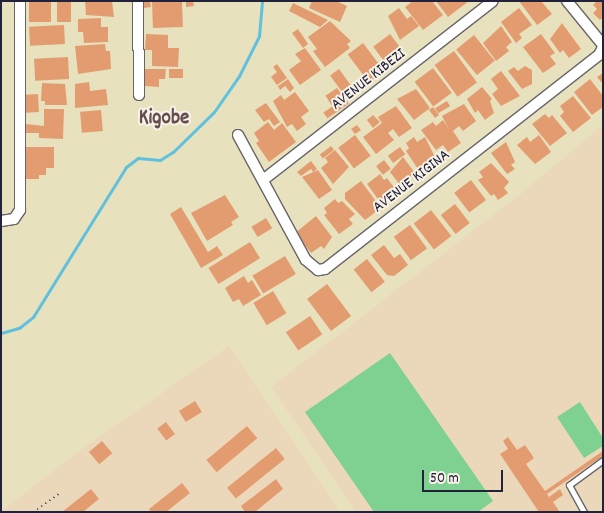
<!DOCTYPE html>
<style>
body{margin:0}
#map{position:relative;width:604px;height:513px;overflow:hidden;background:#e8e1be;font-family:Dekko,sans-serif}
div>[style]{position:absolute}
.built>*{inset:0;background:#ebd8ba}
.green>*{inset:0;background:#7fd192}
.stream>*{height:3px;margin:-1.5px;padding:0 1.5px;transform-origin:1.5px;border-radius:1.5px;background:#5fc1de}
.building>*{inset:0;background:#e39c70;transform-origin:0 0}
.path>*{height:2px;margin-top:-1px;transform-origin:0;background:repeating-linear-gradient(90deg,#676569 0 1px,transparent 0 5px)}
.roads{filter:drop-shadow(1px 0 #676569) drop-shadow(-1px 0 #676569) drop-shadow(0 1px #676569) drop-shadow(0 -1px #676569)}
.lane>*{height:5px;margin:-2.5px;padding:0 2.5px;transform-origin:2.5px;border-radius:2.5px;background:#fff}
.street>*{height:10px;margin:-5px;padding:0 5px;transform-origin:5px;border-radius:5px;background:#fff}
span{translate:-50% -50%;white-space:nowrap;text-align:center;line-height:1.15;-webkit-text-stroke:4px #f7f3e8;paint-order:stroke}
.street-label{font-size:16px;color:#22223b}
.district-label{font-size:21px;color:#664d4e;font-weight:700}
.frame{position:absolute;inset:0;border:2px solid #22223b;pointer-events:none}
.scale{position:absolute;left:422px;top:470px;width:81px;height:22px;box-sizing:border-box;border:2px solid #22223b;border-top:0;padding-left:6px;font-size:15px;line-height:18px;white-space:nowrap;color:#22223b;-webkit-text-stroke:4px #f7f3e8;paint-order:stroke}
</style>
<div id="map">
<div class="built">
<i style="clip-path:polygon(603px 125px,603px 512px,356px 512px,271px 387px,523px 192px)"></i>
<i style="clip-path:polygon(229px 346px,340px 512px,1px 512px,75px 454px)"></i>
</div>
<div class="green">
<i style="clip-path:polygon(390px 353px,493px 501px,478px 512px,374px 512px,305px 412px)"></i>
<i style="clip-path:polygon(580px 402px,603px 438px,603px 446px,584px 458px,557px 417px)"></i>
</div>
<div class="stream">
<i style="left:1px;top:333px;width:19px;rotate:-16deg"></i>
<i style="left:19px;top:328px;width:18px;rotate:-38deg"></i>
<i style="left:33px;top:317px;width:176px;rotate:-58.2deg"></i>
<i style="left:126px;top:167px;width:15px;rotate:-37deg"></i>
<i style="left:138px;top:158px;width:22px;rotate:5deg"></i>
<i style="left:160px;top:160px;width:15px;rotate:-32deg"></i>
<i style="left:173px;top:152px;width:57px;rotate:-44.3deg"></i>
<i style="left:214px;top:112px;width:44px;rotate:-55.2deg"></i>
<i style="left:239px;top:76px;width:45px;rotate:-63.4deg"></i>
<i style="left:259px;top:36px;width:35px;rotate:-85deg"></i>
</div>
<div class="building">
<i style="left:29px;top:1px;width:22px;height:21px"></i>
<i style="left:57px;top:1px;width:14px;height:21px"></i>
<i style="clip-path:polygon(85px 1px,112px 1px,114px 17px,86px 15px)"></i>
<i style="clip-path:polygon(143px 1px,150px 1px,151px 7px,144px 8px)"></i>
<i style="left:182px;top:1px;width:26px;height:30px;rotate:88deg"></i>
<i style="clip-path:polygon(186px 1px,193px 1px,194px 6px,186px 7px)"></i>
<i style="clip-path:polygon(312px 1px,336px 1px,347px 6px,340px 22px,309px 8px)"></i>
<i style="clip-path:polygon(413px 1px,432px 1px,443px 15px,423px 30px,405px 7px)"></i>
<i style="clip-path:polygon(436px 1px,469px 1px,448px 17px)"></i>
<i style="clip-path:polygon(519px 1px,541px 1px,552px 14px,537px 25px)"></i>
<i style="clip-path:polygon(597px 1px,603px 1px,603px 17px,600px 20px,593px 13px,597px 9px,593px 5px)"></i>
<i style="clip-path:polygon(293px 3px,328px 20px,320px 27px,289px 11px)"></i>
<i style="clip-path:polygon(399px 8px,407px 19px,411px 16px,419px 26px,400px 40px,388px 16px)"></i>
<i style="clip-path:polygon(519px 8px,532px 25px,519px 34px,522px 38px,516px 43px,501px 22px)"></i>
<i style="clip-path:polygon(101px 18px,101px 27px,108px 27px,108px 42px,84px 43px,83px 32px,78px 32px,78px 19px)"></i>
<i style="clip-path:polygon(330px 21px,351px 41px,347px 44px,350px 48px,325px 67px,313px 51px,317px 49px,308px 37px)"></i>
<i style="clip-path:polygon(562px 23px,581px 49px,569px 58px,563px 50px,560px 53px,550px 39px)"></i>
<i style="left:64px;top:25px;width:19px;height:35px;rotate:87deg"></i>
<i style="clip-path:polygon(501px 26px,512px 42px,506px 47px,509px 51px,496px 61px,483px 43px)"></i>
<i style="clip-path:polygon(298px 29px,308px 44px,303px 48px,292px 33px)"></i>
<i style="clip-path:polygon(146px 34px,168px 35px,168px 48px,179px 48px,178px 67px,152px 66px,152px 50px,145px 50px)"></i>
<i style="left:390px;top:34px;width:21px;height:21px;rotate:53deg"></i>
<i style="clip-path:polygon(541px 34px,555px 53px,550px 56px,556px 64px,543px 73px,523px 47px)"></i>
<i style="left:474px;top:35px;width:33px;height:23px;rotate:51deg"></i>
<i style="left:363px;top:43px;width:35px;height:19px;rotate:53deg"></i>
<i style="clip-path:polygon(105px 44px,106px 51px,110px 51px,111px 69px,78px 74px,75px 46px)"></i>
<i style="clip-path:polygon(305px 48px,321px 70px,300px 85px,289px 70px,301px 61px,295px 54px)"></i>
<i style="left:454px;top:51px;width:39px;height:24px;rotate:54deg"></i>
<i style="left:68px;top:57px;width:22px;height:34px;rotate:87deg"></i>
<i style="clip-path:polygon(277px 64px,287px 78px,277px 85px,271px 77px,277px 72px,273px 67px)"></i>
<i style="clip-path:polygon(525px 66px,532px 70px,532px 84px,522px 89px,508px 71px,514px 67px,518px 71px)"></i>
<i style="left:433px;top:68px;width:31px;height:23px;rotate:53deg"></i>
<i style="clip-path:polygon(144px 69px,166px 69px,165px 79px,159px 79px,159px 87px,145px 86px)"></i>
<i style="left:169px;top:69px;width:14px;height:9px"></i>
<i style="left:339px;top:69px;width:29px;height:11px;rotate:54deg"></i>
<i style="clip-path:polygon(501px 71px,520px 96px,501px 106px,492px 94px,498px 89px,491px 79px)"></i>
<i style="clip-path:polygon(603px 73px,603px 84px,597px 77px)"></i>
<i style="clip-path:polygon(288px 79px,294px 88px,290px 92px,285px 86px,280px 90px,278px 86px)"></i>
<i style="clip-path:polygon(590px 79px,603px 96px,603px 107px,592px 115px,574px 92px)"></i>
<i style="clip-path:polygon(89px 82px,90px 91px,106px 89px,108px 105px,75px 108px,75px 84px)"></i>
<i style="clip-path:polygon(42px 83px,65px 84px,67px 105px,45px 105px,45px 101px,41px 101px)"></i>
<i style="clip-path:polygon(482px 87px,492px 99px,490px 101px,494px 113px,485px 120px,478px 110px,475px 113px,467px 99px)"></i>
<i style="left:337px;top:88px;width:11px;height:14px;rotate:56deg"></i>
<i style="clip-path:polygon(416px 89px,430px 108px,414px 120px,397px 99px)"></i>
<i style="clip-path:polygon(295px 92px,309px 111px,301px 117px,306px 124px,297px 131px,292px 124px,287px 127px,273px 101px,281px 95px,284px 100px)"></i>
<i style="left:38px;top:94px;width:18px;height:13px;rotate:87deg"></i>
<i style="clip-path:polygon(573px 96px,591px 118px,573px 132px,560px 116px,564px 112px,560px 106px)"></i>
<i style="left:345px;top:98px;width:7px;height:26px;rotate:56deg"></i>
<i style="left:447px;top:101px;width:6px;height:14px;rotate:59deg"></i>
<i style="clip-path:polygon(266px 103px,280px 122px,274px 126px,269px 119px,264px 122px,255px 110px)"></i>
<i style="clip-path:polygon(464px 104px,476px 121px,463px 131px,459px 126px,453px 131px,461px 143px,448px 152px,443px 145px,436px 150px,421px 130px,433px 122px,436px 126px,443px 120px,449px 129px,442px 116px)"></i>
<i style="clip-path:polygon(396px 106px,412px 128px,399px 137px,393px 129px,388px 133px,394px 140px,376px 154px,363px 137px,382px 123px,378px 117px)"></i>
<i style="left:433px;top:107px;width:10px;height:5px;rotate:53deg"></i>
<i style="clip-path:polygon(44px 109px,64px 109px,63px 139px,39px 138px,39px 133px,26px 133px,26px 124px,44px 126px)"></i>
<i style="left:101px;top:110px;width:21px;height:21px;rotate:85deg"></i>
<i style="clip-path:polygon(545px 114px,549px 118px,552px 115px,567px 133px,550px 146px,532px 124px)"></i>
<i style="clip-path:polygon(373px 115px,380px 122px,373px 128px,367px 120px)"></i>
<i style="clip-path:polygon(268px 122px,274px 130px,282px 123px,296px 142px,269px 162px,256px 143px,259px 141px,254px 133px)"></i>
<i style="clip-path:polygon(357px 125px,361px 130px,355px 134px,351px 129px)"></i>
<i style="left:355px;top:135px;width:26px;height:21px;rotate:53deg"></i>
<i style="clip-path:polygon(539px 135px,551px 152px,535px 164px,517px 145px,527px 137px,530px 142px)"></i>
<i style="clip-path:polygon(414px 137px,417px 142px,425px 137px,438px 163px,426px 172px,422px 166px,418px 169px,406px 151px,409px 148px,406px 143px)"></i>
<i style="clip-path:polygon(506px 142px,515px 162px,511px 165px,515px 169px,507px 174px,491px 153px)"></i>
<i style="left:331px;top:146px;width:5px;height:14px;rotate:53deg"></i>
<i style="clip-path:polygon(23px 147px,54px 147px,54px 168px,46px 168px,46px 175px,39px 175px,39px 179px,22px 179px)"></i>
<i style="left:400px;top:147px;width:9px;height:15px;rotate:54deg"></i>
<i style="clip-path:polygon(335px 150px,349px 167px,333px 184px,321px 168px,328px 162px,325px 158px)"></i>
<i style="clip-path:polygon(403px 157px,415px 173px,400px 185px,390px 172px)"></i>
<i style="left:384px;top:160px;width:11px;height:10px;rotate:52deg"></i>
<i style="clip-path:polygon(311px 161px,317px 169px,313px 172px,311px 169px,301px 176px,297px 172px)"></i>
<i style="clip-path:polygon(491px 163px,509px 182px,504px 188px,508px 193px,498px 200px,494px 194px,491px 196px,478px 180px,483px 177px,479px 172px)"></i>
<i style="clip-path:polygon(318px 170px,332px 190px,319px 199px,302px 177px)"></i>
<i style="clip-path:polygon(380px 174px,384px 180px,387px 178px,399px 194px,380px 202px,367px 184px)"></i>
<i style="left:471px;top:180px;width:25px;height:21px;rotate:53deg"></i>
<i style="clip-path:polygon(361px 181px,381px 208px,365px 220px,345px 199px,345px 193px)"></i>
<i style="clip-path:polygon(225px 195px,239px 217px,231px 222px,233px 225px,207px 241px,191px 213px)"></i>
<i style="clip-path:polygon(335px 199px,338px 203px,342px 201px,355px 214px,349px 219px,353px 224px,339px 234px,324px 215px,327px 213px,324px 208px)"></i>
<i style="left:455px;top:204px;width:24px;height:18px;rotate:52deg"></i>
<i style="clip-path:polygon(181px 207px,208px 252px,217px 246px,223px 255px,201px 268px,170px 214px)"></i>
<i style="left:431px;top:210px;width:33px;height:22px;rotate:52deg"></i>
<i style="clip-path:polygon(316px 216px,332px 237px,324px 249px,321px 246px,311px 253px,295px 233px)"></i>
<i style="left:266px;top:218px;width:12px;height:17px;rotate:59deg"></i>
<i style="left:410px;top:225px;width:29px;height:20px;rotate:54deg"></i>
<i style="left:250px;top:242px;width:19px;height:49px;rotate:58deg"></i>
<i style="clip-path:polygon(384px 245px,394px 258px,400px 254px,408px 265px,394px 276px,387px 275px,371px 255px)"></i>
<i style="left:285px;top:256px;width:21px;height:38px;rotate:59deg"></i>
<i style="left:367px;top:259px;width:29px;height:17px;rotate:52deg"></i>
<i style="clip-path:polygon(244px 276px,248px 283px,252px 280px,261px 295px,243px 306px,239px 299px,233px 302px,225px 288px)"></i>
<i style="left:327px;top:284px;width:40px;height:25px;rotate:53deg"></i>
<i style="left:273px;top:291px;width:26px;height:23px;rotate:59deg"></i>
<i style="left:310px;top:316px;width:22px;height:29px;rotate:56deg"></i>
<i style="left:195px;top:401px;width:13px;height:19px;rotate:58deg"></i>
<i style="left:166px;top:422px;width:15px;height:11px;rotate:53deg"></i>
<i style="left:247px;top:426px;width:16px;height:53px;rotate:50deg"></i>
<i style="clip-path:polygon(508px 437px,517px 450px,525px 445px,534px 458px,526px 464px,545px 491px,603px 451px,603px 456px,547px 494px,549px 497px,560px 489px,563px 495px,553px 502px,559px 511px,564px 512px,539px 512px,500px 454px,508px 449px,503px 441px)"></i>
<i style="left:102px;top:441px;width:16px;height:17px;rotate:50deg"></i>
<i style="left:276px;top:448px;width:14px;height:63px;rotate:51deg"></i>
<i style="clip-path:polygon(276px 479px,283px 489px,255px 512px,245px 512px,241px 506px)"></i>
<i style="clip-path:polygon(182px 483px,190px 493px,166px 512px,151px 512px,149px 509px)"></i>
<i style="clip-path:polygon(91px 489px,99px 499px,83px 512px,62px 512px)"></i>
</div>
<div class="path">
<i style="left:33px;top:512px;width:33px;rotate:-35deg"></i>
</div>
<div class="roads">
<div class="lane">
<i style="left:584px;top:512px;width:31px;rotate:-119deg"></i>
<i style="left:569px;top:485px;width:42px;rotate:-36.3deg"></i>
</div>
<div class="street">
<i style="left:138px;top:1px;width:94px;rotate:89.4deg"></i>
<i style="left:567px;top:1px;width:57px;rotate:50.7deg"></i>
<i style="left:238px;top:135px;width:142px;rotate:61.5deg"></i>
<i style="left:306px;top:260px;width:16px;rotate:40deg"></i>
<i style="left:318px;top:270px;width:7px;rotate:-8deg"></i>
<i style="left:325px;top:269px;width:348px;rotate:-38deg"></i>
<i style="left:599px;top:55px;width:9px;rotate:-63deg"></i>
<i style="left:263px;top:180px;width:291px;rotate:-37.9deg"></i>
<i style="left:1px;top:221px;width:13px;rotate:-9deg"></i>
<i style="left:14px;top:219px;width:11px;rotate:-56deg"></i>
<i style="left:20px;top:210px;width:209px;rotate:-90deg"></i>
</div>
</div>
<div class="street-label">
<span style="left:369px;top:80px;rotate:-38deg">AVENUE KIBEZI</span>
<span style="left:412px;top:182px;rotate:-38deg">AVENUE KIGINA</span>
</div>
<div class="district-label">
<span style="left:164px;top:119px">Kigobe</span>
</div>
<div class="frame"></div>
<div class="scale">50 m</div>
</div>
